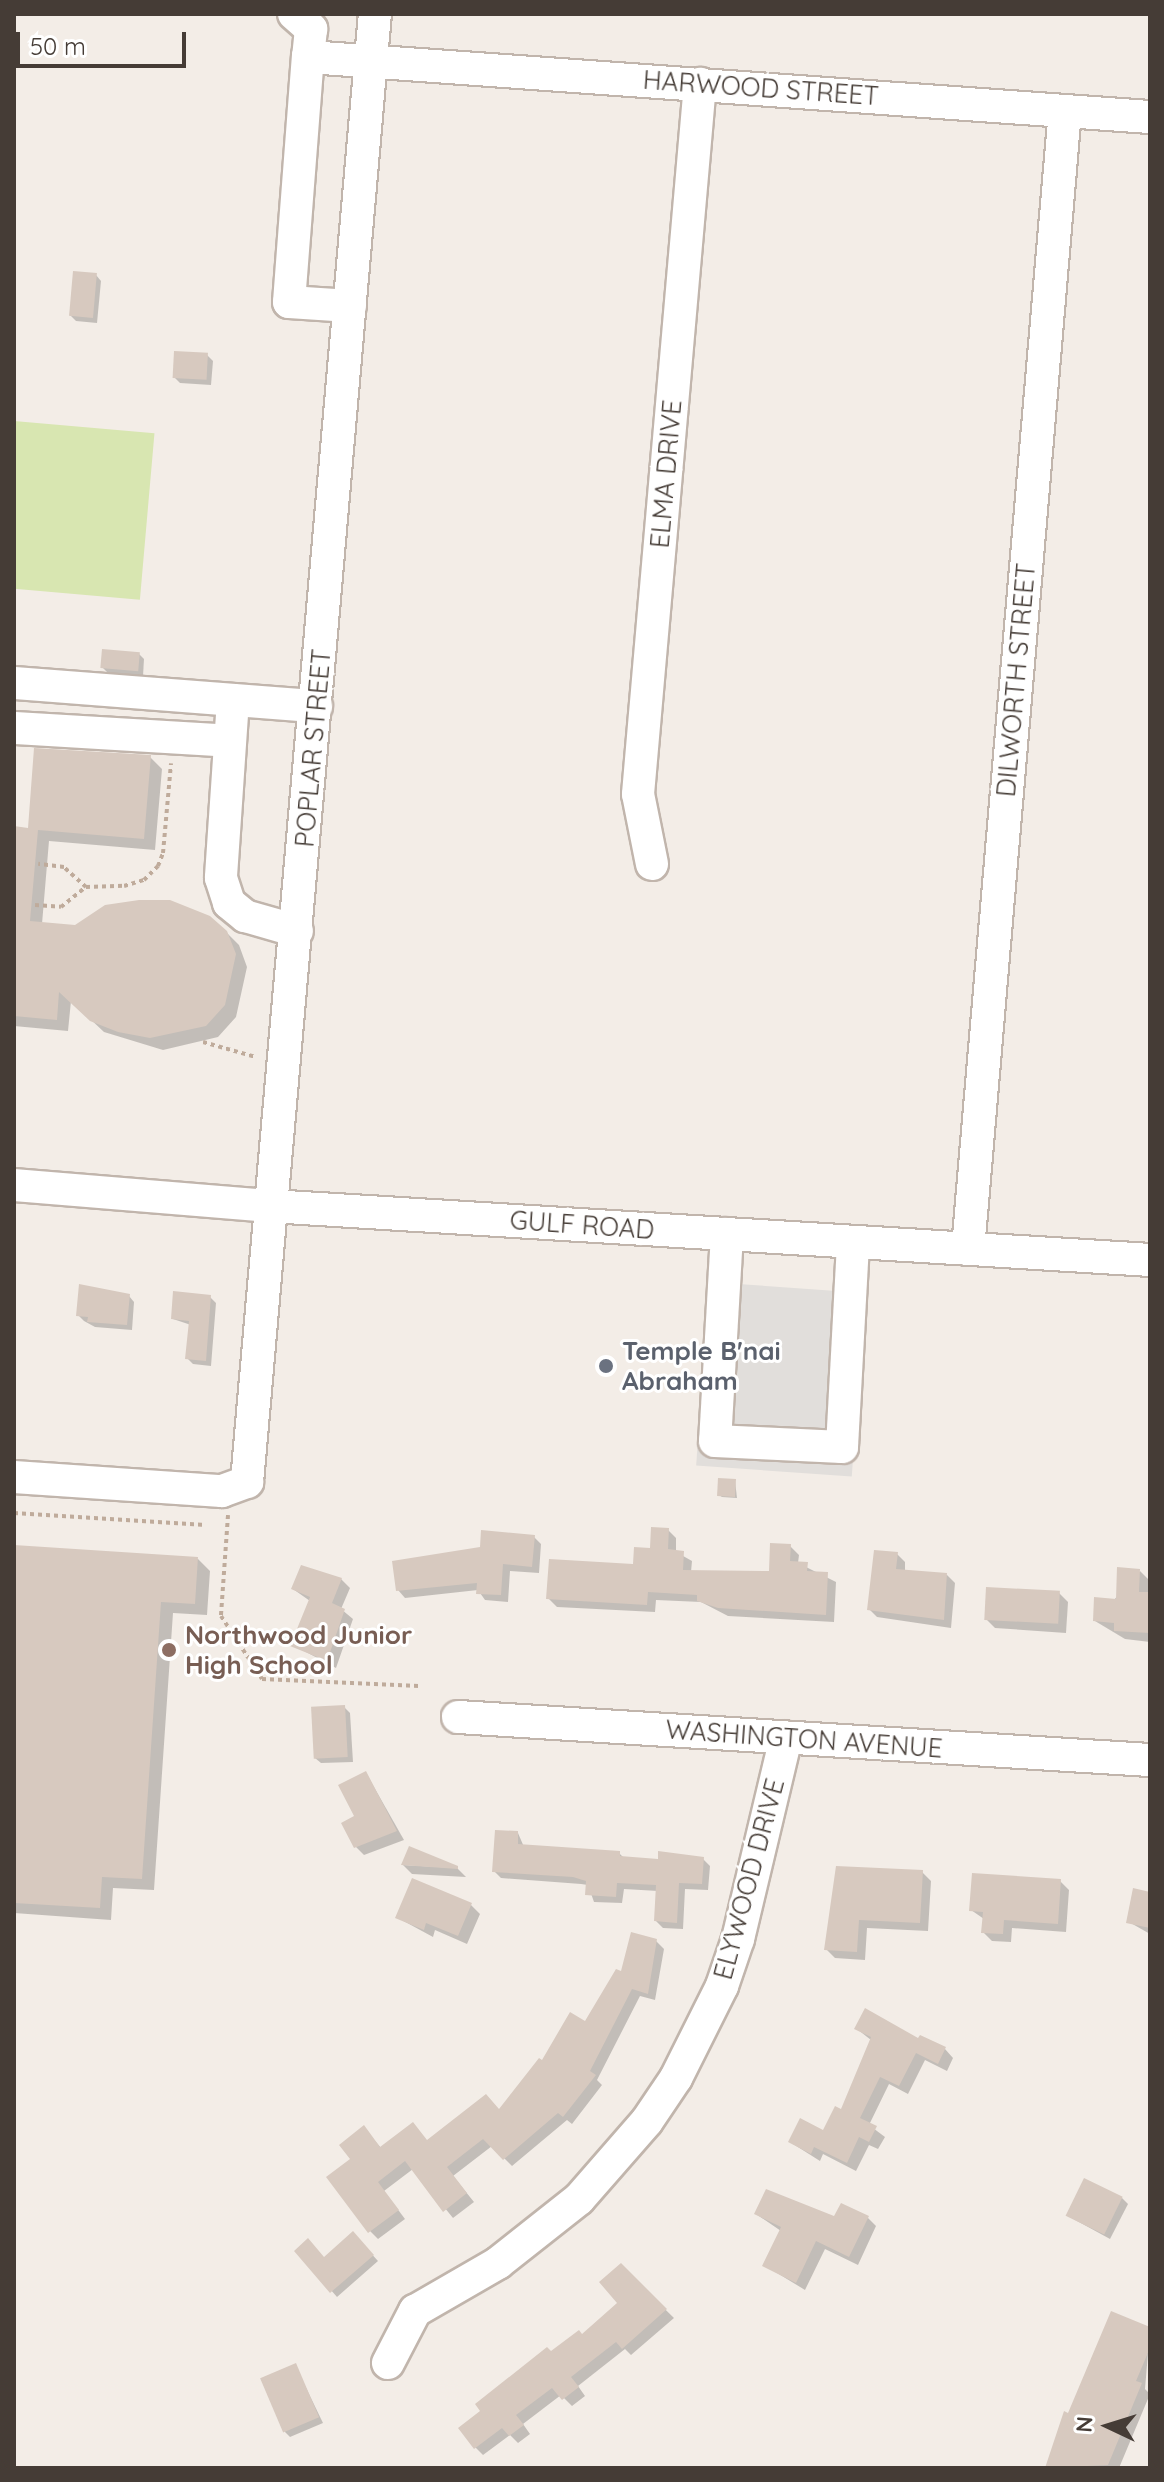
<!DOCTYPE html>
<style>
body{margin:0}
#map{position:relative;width:1164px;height:2482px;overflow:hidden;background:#f3ede7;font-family:Quicksand,sans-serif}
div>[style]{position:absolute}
.green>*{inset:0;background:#d8e6b1;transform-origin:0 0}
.parking>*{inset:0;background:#e1dedb;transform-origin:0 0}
.shadow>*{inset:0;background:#0003}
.building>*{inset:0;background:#d7c9bf;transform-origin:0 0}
.path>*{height:4px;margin-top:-2px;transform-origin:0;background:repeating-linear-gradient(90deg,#bfab9b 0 4px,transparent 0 8px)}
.roads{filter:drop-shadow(2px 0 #c1b5ac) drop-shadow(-2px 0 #c1b5ac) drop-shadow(0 2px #c1b5ac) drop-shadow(0 -2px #c1b5ac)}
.minor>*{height:32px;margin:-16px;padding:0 16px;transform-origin:16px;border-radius:16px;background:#fff}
.dots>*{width:22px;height:22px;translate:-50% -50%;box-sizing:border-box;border:4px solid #fff;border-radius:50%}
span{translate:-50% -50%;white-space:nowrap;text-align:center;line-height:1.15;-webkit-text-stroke:6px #fff;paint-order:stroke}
.street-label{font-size:26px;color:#453c36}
.worship-label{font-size:26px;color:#5b616d;font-weight:700}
.left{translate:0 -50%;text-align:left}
.education-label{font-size:26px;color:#785e54;font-weight:700}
.frame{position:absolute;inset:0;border:16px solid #453c36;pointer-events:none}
.north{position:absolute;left:1068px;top:2386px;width:80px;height:80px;-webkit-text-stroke:6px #fff;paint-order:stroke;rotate:274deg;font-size:22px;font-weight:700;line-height:32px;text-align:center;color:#453c36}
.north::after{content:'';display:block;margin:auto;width:28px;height:36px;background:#453c36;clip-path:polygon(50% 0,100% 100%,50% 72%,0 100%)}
.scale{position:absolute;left:16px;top:32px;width:170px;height:36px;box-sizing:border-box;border:4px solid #453c36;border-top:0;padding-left:10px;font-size:24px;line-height:28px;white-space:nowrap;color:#453c36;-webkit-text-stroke:6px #fff;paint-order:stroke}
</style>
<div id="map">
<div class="green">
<i style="left:14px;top:421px;width:141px;height:167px;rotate:5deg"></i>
</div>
<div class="parking">
<i style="left:709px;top:1282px;width:156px;height:184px;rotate:4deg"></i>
</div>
<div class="shadow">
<i style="clip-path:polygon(96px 275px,101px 281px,97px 323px,76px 321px,70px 315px)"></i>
<i style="clip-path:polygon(207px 355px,213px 361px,211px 385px,180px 383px,174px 377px)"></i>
<i style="clip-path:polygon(139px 654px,144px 659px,143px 676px,108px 673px,102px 667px)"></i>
<i style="clip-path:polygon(150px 757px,162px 769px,155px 850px,49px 841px,42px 924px,226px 932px,239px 945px,247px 967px,236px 1017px,218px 1037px,163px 1050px,104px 1032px,71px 1001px,68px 1031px,14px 1026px,14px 828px,30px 830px)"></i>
<i style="clip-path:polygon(81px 1286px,129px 1296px,134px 1302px,132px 1330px,95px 1327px,84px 1321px,78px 1315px)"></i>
<i style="clip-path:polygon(210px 1297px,216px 1303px,211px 1366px,193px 1364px,187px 1358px,191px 1325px,173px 1319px)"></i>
<i style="clip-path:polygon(735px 1481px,737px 1498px,722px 1497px,719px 1495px)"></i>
<i style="clip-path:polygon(668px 1530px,676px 1538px,676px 1552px,692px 1561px,691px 1572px,771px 1573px,790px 1546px,799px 1555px,798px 1563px,836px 1582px,834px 1622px,728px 1616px,701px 1602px,656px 1600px,655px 1612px,557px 1607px,548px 1598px,635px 1566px)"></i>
<i style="clip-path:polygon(534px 1537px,541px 1544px,539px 1573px,510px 1571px,508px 1602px,485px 1600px,478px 1590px,405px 1598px,398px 1590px,482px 1549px)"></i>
<i style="clip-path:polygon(14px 1547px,198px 1559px,210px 1571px,207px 1615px,173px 1613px,154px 1890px,113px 1888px,111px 1920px,14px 1913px)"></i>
<i style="clip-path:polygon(897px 1554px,905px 1562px,905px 1571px,947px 1575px,955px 1583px,951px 1628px,877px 1617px,869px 1609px)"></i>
<i style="clip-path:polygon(1140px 1571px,1149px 1580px,1150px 1642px,1125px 1639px,1095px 1621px)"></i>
<i style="clip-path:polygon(341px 1579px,350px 1588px,341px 1609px,353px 1619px,336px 1668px,293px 1645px,310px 1601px,293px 1589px)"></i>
<i style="clip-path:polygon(1059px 1593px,1068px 1602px,1066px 1633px,995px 1628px,986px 1619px)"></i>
<i style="clip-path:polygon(344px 1707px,350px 1713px,353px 1762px,321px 1763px,315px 1758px)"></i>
<i style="clip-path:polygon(366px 1773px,404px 1840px,364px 1855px,355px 1846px)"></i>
<i style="clip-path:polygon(518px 1833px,524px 1847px,619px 1853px,625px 1859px,703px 1859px,710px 1866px,708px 1890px,685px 1889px,683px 1929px,663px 1928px,656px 1921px,658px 1891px,624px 1889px,622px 1903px,594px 1902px,588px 1885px,581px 1884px,501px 1878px,494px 1871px)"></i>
<i style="clip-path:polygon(403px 1865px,457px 1868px,466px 1877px,412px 1874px)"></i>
<i style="clip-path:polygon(838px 1868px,922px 1872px,931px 1881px,928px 1931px,867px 1928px,865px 1960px,835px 1958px,826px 1949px)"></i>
<i style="clip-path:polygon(1060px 1881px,1069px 1890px,1066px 1932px,1012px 1928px,1011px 1942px,992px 1941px,983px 1932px,984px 1919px,971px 1910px)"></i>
<i style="clip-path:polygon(1150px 1894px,1150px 1934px,1129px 1922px)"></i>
<i style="clip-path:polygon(471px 1905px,480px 1914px,467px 1944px,435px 1930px,433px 1937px,398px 1918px)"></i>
<i style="clip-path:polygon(656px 1941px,664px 1949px,655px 2000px,640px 1996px,597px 2080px,602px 2085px,572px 2124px,567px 2120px,512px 2166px,492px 2146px,453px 2176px,474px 2202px,453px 2218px,413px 2169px,384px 2191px,405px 2219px,378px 2239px,370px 2231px,353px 2159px,364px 2128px,381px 2148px,428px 2142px,500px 2111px,586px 2024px,622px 1973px)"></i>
<i style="clip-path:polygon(857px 2029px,945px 2049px,953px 2058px,947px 2071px,925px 2060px,908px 2094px,889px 2084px,869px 2125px,885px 2137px,878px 2149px,869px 2145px,856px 2171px,823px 2154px,820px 2161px,790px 2142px,824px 2132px,842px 2111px,871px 2040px)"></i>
<i style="clip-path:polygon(1122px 2198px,1128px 2204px,1110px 2239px,1068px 2216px)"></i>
<i style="clip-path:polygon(756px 2214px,868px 2218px,876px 2226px,858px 2265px,825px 2249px,805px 2290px,764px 2265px,781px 2231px)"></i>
<i style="clip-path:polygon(358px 2239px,378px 2261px,337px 2297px,297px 2251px,324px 2259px)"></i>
<i style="clip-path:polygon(621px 2266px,674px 2318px,631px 2355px,625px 2349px,578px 2386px,585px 2396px,572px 2406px,561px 2395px,523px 2424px,530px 2434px,518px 2443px,510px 2435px,483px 2455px,475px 2447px,551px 2354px,582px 2336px,620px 2303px)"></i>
<i style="clip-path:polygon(1112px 2313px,1150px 2329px,1145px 2389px,1150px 2394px,1119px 2468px,1047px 2468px)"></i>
<i style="clip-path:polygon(295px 2365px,323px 2423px,290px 2437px,285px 2432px)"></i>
</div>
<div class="building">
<i style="left:73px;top:271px;width:24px;height:45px;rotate:5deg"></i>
<i style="left:174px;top:351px;width:34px;height:27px;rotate:3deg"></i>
<i style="left:102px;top:649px;width:38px;height:19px;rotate:5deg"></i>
<i style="clip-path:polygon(34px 748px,151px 755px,144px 839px,38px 830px,30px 921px,75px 925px,105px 905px,139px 900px,170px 900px,210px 916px,227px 931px,236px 954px,225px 1005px,206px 1026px,150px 1038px,118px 1032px,90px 1021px,59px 992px,57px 1020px,14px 1016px,14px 826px,28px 828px)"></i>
<i style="clip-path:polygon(79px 1284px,130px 1294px,127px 1325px,87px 1322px,88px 1317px,76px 1316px)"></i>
<i style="clip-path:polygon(173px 1291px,211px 1295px,206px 1361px,185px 1359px,189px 1321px,171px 1319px)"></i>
<i style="left:718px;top:1478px;width:18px;height:18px;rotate:3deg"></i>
<i style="clip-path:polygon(651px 1527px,669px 1528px,668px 1549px,684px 1551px,683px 1570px,769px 1571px,770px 1543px,791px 1544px,790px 1561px,808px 1562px,807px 1571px,828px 1572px,826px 1615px,718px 1608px,697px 1601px,697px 1595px,648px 1592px,647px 1605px,546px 1599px,549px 1559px,633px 1564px,634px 1547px,650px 1548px)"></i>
<i style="clip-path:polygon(481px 1530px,535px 1535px,532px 1567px,503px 1564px,501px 1595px,476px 1594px,477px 1583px,396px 1591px,392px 1561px,480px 1547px)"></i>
<i style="clip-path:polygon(14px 1545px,198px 1557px,195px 1604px,161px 1602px,142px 1879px,102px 1877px,100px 1908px,14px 1903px)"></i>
<i style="clip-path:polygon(874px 1550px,898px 1552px,896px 1569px,947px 1573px,944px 1620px,867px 1610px)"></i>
<i style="clip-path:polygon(301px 1565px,342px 1578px,332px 1603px,345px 1609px,327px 1661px,290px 1646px,310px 1597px,291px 1589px)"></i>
<i style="clip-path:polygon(1117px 1567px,1140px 1569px,1139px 1592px,1150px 1592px,1150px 1633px,1114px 1631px,1114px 1623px,1093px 1621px,1094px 1597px,1116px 1599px)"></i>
<i style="left:986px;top:1587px;width:74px;height:33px;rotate:3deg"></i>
<i style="left:345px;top:1705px;width:52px;height:34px;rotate:87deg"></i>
<i style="clip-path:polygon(366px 1771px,397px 1831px,354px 1848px,341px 1823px,354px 1816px,338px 1785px)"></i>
<i style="clip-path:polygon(495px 1830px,518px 1831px,518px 1844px,620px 1851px,620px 1856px,658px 1859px,658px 1851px,704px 1857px,702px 1884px,679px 1883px,677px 1923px,654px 1921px,656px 1885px,617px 1883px,616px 1897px,585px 1895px,586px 1881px,573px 1877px,492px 1872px)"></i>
<i style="clip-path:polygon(409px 1846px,458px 1866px,458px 1869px,401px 1865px)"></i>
<i style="clip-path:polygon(836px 1866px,923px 1870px,920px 1923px,859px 1920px,857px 1952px,824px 1950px)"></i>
<i style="clip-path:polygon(972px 1873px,1061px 1879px,1058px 1924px,1004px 1920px,1003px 1934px,981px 1933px,983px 1912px,969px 1911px)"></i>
<i style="clip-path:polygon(412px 1878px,472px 1903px,458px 1936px,426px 1923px,424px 1930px,395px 1918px)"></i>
<i style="clip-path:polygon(1133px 1888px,1150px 1892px,1150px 1928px,1126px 1923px)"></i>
<i style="clip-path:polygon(631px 1932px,657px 1939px,648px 1994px,632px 1989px,590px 2071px,596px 2075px,563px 2117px,558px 2113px,503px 2160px,483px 2139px,447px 2167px,467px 2193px,443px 2212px,405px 2161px,378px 2182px,399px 2210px,368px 2233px,326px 2177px,350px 2159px,339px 2145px,364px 2125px,380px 2147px,413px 2122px,427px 2140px,486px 2094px,499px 2109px,539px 2058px,542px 2060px,570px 2012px,585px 2021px,616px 1969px,621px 1971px)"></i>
<i style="clip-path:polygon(865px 2008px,918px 2038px,920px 2035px,946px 2047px,938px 2064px,916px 2053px,899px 2086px,880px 2077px,860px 2118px,877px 2126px,869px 2142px,859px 2137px,847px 2163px,814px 2147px,811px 2154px,788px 2142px,800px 2118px,823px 2130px,835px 2106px,841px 2109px,871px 2037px,854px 2029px)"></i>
<i style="left:1084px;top:2178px;width:43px;height:42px;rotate:26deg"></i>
<i style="clip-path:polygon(766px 2189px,834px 2216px,841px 2203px,869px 2216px,849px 2257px,816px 2241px,796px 2283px,762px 2266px,781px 2227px,754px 2214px)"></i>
<i style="clip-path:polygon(353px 2231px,374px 2255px,330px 2293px,294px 2251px,308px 2238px,324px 2257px)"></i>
<i style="clip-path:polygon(621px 2263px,667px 2309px,622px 2349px,616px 2342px,571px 2377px,579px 2387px,562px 2400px,552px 2388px,516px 2415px,524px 2425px,509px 2436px,502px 2428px,474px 2449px,458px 2428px,480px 2411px,475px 2404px,547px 2347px,551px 2351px,579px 2330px,582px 2334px,617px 2303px,599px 2282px)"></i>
<i style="clip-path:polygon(1111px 2311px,1150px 2327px,1150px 2348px,1136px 2381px,1142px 2383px,1108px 2465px,1045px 2468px,1064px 2411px,1068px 2413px)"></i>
<i style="left:296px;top:2363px;width:59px;height:39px;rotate:67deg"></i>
</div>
<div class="path">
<i style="left:86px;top:887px;width:38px;rotate:-2deg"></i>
<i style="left:124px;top:886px;width:21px;rotate:-17deg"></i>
<i style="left:144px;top:880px;width:20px;rotate:-45deg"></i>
<i style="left:158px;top:866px;width:14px;rotate:-69deg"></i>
<i style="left:163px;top:853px;width:90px;rotate:-84.9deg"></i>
<i style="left:35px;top:905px;width:26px;rotate:4deg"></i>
<i style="left:61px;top:907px;width:32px;rotate:-39deg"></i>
<i style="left:86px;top:887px;width:30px;rotate:-138deg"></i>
<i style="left:64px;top:867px;width:26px;rotate:-173deg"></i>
<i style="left:203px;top:1042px;width:55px;rotate:15.8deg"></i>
<i style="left:14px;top:1513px;width:192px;rotate:3.6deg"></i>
<i style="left:228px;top:1515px;width:101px;rotate:94deg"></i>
<i style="left:221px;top:1616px;width:75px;rotate:56.9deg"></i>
<i style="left:262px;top:1679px;width:157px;rotate:2.6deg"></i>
</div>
<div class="roads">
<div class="minor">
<i style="left:294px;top:14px;width:23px;rotate:41deg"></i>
<i style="left:311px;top:29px;width:28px;rotate:96deg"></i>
<i style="left:350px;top:306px;width:61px;rotate:-176.2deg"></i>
<i style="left:289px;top:302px;width:246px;rotate:-85.6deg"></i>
<i style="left:308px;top:57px;width:844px;rotate:4.08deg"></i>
<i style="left:14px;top:683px;width:303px;rotate:4.4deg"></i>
<i style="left:233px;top:700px;width:178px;rotate:93.9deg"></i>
<i style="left:221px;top:878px;width:26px;rotate:72deg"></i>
<i style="left:229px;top:903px;width:21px;rotate:39deg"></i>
<i style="left:245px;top:916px;width:54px;rotate:16.1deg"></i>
<i style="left:14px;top:728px;width:216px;rotate:3.4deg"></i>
<i style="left:652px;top:864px;width:71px;rotate:-101.3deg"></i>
<i style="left:638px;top:794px;width:713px;rotate:-85.01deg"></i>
<i style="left:14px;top:1185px;width:257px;rotate:4.7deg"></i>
<i style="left:270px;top:1206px;width:882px;rotate:3.51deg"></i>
<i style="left:727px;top:1234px;width:207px;rotate:93.3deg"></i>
<i style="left:715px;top:1441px;width:127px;rotate:2.7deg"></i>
<i style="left:842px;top:1447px;width:205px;rotate:-86.9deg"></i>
<i style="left:968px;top:1249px;width:1142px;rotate:-85.13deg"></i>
<i style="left:14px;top:1477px;width:208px;rotate:3.9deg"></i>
<i style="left:222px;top:1491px;width:27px;rotate:-20deg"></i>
<i style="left:247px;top:1482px;width:1474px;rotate:-85.02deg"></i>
<i style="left:458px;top:1717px;width:693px;rotate:3.56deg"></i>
<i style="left:388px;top:2363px;width:59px;rotate:-62.6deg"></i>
<i style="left:415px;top:2311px;width:96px;rotate:-30deg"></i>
<i style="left:498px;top:2263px;width:103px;rotate:-38.3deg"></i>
<i style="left:579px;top:2199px;width:103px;rotate:-48.9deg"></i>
<i style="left:647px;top:2121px;width:52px;rotate:-56deg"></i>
<i style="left:676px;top:2078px;width:103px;rotate:-63.4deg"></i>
<i style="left:722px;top:1986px;width:50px;rotate:-71.2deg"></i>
<i style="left:738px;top:1939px;width:207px;rotate:-76.6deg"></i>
</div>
</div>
<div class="dots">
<i style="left:606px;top:1366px;background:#6b7280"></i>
<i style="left:169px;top:1650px;background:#8d6e63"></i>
</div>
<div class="street-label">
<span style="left:761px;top:88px;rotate:4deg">HARWOOD STREET</span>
<span style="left:666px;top:474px;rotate:-85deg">ELMA DRIVE</span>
<span style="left:1016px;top:680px;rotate:-85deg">DILWORTH STREET</span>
<span style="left:313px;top:748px;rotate:-85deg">POPLAR STREET</span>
<span style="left:582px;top:1225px;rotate:4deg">GULF ROAD</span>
<span style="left:804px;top:1739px;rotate:4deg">WASHINGTON AVENUE</span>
<span style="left:749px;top:1879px;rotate:-75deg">ELYWOOD DRIVE</span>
</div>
<div class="worship-label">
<span class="left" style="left:622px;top:1366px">Temple B'nai<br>Abraham</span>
</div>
<div class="education-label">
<span class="left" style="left:185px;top:1650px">Northwood Junior<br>High School</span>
</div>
<div class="frame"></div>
<div class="north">N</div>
<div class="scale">50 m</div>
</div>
